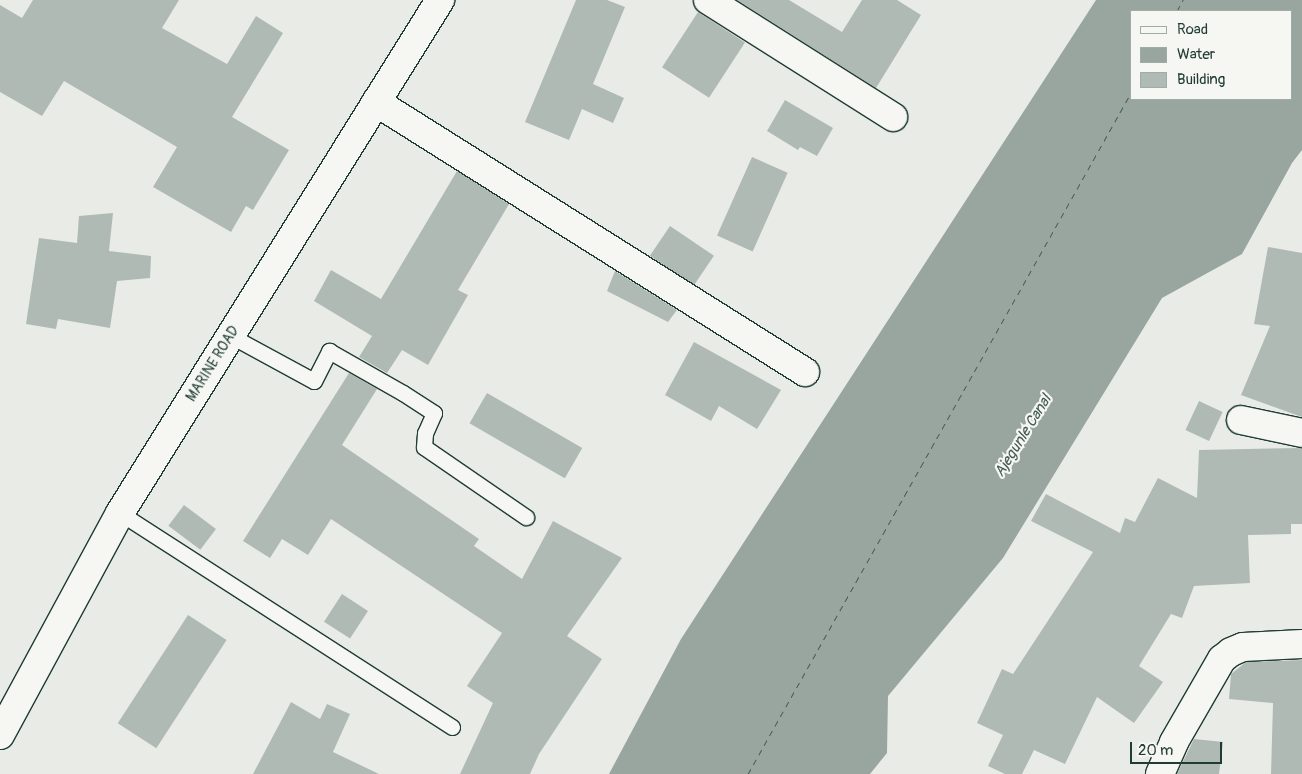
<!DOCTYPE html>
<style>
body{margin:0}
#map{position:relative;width:1302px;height:774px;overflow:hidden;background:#e9ebe7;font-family:Pangolin,sans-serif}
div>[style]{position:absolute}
.water>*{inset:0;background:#99a6a0}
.ferry>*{height:1px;margin-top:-0.5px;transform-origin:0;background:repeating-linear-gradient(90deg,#445c54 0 6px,transparent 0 11px)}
.building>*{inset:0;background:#b0bab5;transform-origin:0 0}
.roads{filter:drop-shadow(1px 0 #1f3d34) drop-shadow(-1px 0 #1f3d34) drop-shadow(0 1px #1f3d34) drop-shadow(0 -1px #1f3d34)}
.lane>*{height:15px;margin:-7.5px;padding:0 7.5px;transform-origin:7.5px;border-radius:7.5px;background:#f6f6f2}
.street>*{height:28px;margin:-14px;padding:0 14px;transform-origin:14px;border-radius:14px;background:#f6f6f2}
.secondary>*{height:28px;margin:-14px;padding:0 14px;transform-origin:14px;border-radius:14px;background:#f6f6f2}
span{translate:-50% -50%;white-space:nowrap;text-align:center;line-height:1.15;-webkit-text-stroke:4.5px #f6f6f2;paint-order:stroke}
.street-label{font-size:14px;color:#1f3d34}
.water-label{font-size:15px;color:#445c54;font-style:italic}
.legend{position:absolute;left:1130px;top:10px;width:162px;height:90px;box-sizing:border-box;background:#f6f6f2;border:1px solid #a0aca6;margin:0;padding:6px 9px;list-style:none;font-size:15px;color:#1f3d34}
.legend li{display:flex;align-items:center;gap:10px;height:25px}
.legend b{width:25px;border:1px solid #a0aca6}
.scale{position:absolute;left:1130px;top:742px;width:92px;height:22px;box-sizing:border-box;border:2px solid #1f3d34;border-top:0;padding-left:6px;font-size:15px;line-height:18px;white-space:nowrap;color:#1f3d34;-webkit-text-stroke:4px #f6f6f2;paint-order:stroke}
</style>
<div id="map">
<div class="water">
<i style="clip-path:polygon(evenodd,1096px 0,1302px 0,1302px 150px,1292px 163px,1242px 254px,1162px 298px,1003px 558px,888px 696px,887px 753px,870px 774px,609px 774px,681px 639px,1096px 0,1131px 11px,1291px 11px,1291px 99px,1131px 99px,1131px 11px)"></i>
</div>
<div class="ferry">
<i style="left:1177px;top:11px;width:13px;rotate:-61deg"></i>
<i style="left:748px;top:774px;width:781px;rotate:-60.65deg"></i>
</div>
<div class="building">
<i style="clip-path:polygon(33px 0,179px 0,162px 28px,227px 64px,256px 16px,283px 33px,232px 117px,289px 150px,253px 210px,246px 206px,231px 232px,153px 187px,177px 147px,64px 81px,42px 116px,0 92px,0 5px,22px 18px)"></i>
<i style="clip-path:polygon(576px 0,607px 0,625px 7px,593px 84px,624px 98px,613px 123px,582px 109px,569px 140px,525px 122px)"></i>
<i style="clip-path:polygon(737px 0,789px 0,842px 32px,862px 0,897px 0,921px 15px,876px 88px)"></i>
<i style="left:698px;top:12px;width:56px;height:66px;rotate:33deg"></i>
<i style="clip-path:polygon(785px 100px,833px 128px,817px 156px,800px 147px,798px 150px,767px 131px)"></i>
<i style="left:752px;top:157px;width:39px;height:86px;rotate:24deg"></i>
<i style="clip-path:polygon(457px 171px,509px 204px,458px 290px,468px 295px,428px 365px,402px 350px,387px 373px,359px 357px,372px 336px,314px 301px,331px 270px,381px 299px)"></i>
<i style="clip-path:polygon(113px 213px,109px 251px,151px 256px,150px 278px,117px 281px,110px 328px,58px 319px,56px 329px,26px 324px,39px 238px,77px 243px,79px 216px)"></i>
<i style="left:670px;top:226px;width:53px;height:36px;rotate:34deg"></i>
<i style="clip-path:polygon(1268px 247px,1302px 253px,1302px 417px,1241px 395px,1270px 326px,1254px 324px)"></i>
<i style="clip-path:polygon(615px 271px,677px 310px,668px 322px,607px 291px)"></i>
<i style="clip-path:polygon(694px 342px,781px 390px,757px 429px,719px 406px,711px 421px,665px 395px)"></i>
<i style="clip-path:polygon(349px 373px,377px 389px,342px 445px,479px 539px,474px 546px,522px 579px,553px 521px,622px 558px,567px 636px,602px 659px,539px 754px,530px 774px,460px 774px,493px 703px,467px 686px,502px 633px,331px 519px,308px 555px,282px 539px,270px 558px,243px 541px)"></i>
<i style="left:487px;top:393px;width:110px;height:35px;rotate:30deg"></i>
<i style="left:1199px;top:401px;width:26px;height:32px;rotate:25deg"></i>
<i style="clip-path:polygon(1302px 448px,1302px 524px,1291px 524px,1291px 534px,1248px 535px,1250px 583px,1194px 586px,1182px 618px,1171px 614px,1139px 666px,1163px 682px,1134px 723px,1097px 697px,1065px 764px,1034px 750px,1022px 774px,1005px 774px,988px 766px,1003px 735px,977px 723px,1002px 669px,1013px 674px,1093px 552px,1031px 521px,1046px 494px,1120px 533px,1125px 518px,1135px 522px,1158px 478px,1197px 498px,1199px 450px)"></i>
<i style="left:184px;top:505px;width:40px;height:26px;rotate:37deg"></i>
<i style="left:342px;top:594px;width:31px;height:33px;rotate:33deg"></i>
<i style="left:188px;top:615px;width:46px;height:129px;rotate:33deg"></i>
<i style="clip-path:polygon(1302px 660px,1302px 774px,1271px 774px,1273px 703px,1229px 699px,1231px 674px,1246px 662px)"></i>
<i style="clip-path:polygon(291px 702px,320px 719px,327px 704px,350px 714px,333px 752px,379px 774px,253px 774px)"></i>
<i style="clip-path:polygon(1194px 739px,1223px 742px,1219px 774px,1177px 774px)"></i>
</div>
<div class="roads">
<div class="lane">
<i style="left:231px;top:336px;width:94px;rotate:28.5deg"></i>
<i style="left:314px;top:381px;width:34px;rotate:-63deg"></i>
<i style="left:329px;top:351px;width:85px;rotate:29.6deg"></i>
<i style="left:403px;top:393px;width:37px;rotate:33deg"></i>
<i style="left:434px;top:413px;width:22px;rotate:114deg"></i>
<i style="left:425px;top:433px;width:14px;rotate:94deg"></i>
<i style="left:424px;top:447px;width:124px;rotate:34.5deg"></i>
<i style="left:120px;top:513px;width:395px;rotate:32.8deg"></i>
</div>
<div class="street">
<i style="left:708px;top:0;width:219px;rotate:32.3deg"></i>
<i style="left:376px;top:102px;width:507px;rotate:32.19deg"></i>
<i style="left:1241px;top:420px;width:62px;rotate:12deg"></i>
<i style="left:1160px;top:774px;width:35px;rotate:-66deg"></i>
<i style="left:1174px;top:742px;width:96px;rotate:-60deg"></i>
<i style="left:1222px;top:659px;width:11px;rotate:-38deg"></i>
<i style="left:1231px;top:652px;width:13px;rotate:-23deg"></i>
<i style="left:1243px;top:647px;width:59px;rotate:-2.9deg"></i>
</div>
<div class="secondary">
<i style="left:0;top:735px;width:252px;rotate:-61.6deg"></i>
<i style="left:120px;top:513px;width:605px;rotate:-58.04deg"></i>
</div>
</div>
<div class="street-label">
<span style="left:213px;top:364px;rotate:-58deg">MARINE ROAD</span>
</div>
<div class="water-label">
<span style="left:1023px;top:436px;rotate:-58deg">Ajegunle Canal</span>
</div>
<ul class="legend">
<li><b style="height:6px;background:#f6f6f2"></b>Road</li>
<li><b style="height:14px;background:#99a6a0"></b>Water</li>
<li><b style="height:14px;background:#b0bab5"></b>Building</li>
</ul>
<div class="scale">20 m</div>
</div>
